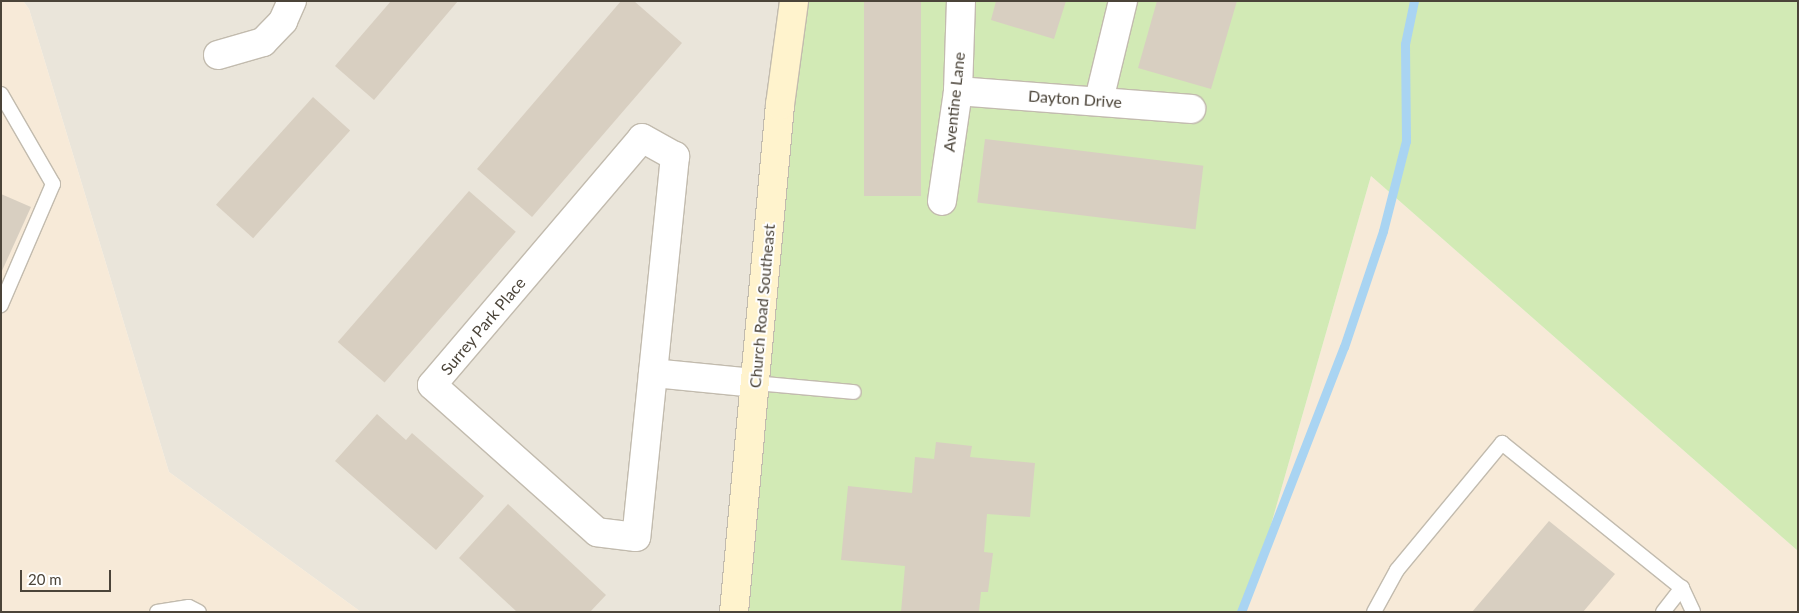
<!DOCTYPE html>
<style>
body{margin:0}
#map{position:relative;width:1799px;height:613px;overflow:hidden;background:#f6f3ec;font-family:Lato,sans-serif}
div>[style]{position:absolute}
.residential>*{inset:0;background:#eae5da}
.commercial>*{inset:0;background:#f7ead8}
.green>*{inset:0;background:#d2eab5}
.stream>*{height:9px;margin:-4.5px;padding:0 4.5px;transform-origin:4.5px;border-radius:4.5px;background:#a9d4f2}
.building>*{inset:0;background:#d8cfc1;transform-origin:0 0}
.roads{filter:drop-shadow(1px 0 #c2bbae) drop-shadow(-1px 0 #c2bbae) drop-shadow(0 1px #c2bbae) drop-shadow(0 -1px #c2bbae)}
.lane>*{height:14px;margin:-7px;padding:0 7px;transform-origin:7px;border-radius:7px;background:#fff}
.street>*{height:28px;margin:-14px;padding:0 14px;transform-origin:14px;border-radius:14px;background:#fff}
.secondary>*{height:28px;margin:-14px;padding:0 14px;transform-origin:14px;border-radius:14px;background:#fff3cd}
span{translate:-50% -50%;white-space:nowrap;text-align:center;line-height:1.15;-webkit-text-stroke:4px #fff;paint-order:stroke}
.street-label{font-size:16px;color:#4b4439}
.frame{position:absolute;inset:0;border:2px solid #4b4439;pointer-events:none}
.scale{position:absolute;left:20px;top:570px;width:91px;height:22px;box-sizing:border-box;border:2px solid #4b4439;border-top:0;padding-left:6px;font-size:15px;line-height:18px;white-space:nowrap;color:#4b4439;-webkit-text-stroke:4px #fff;paint-order:stroke}
</style>
<div id="map">
<div class="residential">
<i style="clip-path:polygon(23px 1px,798px 1px,723px 612px,361px 612px,169px 472px,29px 9px)"></i>
</div>
<div class="commercial">
<i style="clip-path:polygon(1px 1px,23px 1px,29px 9px,169px 472px,361px 612px,1px 612px)"></i>
<i style="clip-path:polygon(1371px 176px,1798px 551px,1798px 612px,1246px 612px)"></i>
</div>
<div class="green">
<i style="clip-path:polygon(798px 1px,1798px 1px,1798px 551px,1371px 176px,1246px 612px,723px 612px)"></i>
</div>
<div class="stream">
<i style="left:1241px;top:612px;width:284px;rotate:-68.8deg"></i>
<i style="left:1344px;top:347px;width:122px;rotate:-71.4deg"></i>
<i style="left:1383px;top:231px;width:93px;rotate:-75.7deg"></i>
<i style="left:1406px;top:141px;width:97px;rotate:-90.6deg"></i>
<i style="left:1405px;top:44px;width:44px;rotate:-78.2deg"></i>
</div>
<div class="building">
<i style="clip-path:polygon(391px 1px,458px 1px,374px 100px,335px 66px)"></i>
<i style="clip-path:polygon(621px 1px,634px 1px,682px 43px,532px 217px,477px 169px)"></i>
<i style="left:864px;top:1px;width:57px;height:195px"></i>
<i style="clip-path:polygon(996px 1px,1066px 1px,1054px 39px,991px 20px)"></i>
<i style="clip-path:polygon(1157px 1px,1237px 1px,1211px 89px,1138px 68px)"></i>
<i style="left:313px;top:97px;width:50px;height:145px;rotate:42deg"></i>
<i style="left:985px;top:139px;width:220px;height:64px;rotate:7deg"></i>
<i style="left:469px;top:191px;width:62px;height:200px;rotate:41deg"></i>
<i style="clip-path:polygon(1px 194px,31px 207px,1px 273px)"></i>
<i style="clip-path:polygon(377px 414px,406px 440px,412px 433px,484px 496px,436px 550px,335px 461px)"></i>
<i style="clip-path:polygon(936px 442px,972px 446px,970px 457px,1035px 463px,1030px 517px,987px 514px,984px 552px,993px 553px,988px 592px,981px 592px,979px 612px,901px 612px,905px 566px,841px 560px,848px 486px,912px 493px,915px 457px,934px 459px)"></i>
<i style="clip-path:polygon(508px 504px,606px 595px,590px 612px,517px 612px,459px 558px)"></i>
<i style="clip-path:polygon(1549px 521px,1615px 574px,1583px 612px,1472px 612px)"></i>
</div>
<div class="roads">
<div class="lane">
<i style="left:1px;top:94px;width:104px;rotate:60deg"></i>
<i style="left:53px;top:184px;width:132px;rotate:113.3deg"></i>
<i style="left:755px;top:383px;width:99px;rotate:5.2deg"></i>
<i style="left:157px;top:612px;width:32px;rotate:-9deg"></i>
<i style="left:189px;top:607px;width:11px;rotate:27deg"></i>
<i style="left:1374px;top:612px;width:48px;rotate:-61.3deg"></i>
<i style="left:1397px;top:570px;width:165px;rotate:-50.4deg"></i>
<i style="left:1502px;top:443px;width:231px;rotate:38.9deg"></i>
<i style="left:1682px;top:588px;width:26px;rotate:65deg"></i>
<i style="left:1663px;top:612px;width:31px;rotate:-52deg"></i>
</div>
<div class="street">
<i style="left:218px;top:55px;width:47px;rotate:-16.1deg"></i>
<i style="left:263px;top:42px;width:29px;rotate:-46deg"></i>
<i style="left:283px;top:21px;width:22px;rotate:-66deg"></i>
<i style="left:958px;top:91px;width:234px;rotate:4.4deg"></i>
<i style="left:1099px;top:100px;width:102px;rotate:-76.4deg"></i>
<i style="left:642px;top:138px;width:38px;rotate:29deg"></i>
<i style="left:675px;top:156px;width:383px;rotate:95.8deg"></i>
<i style="left:636px;top:537px;width:39px;rotate:-173deg"></i>
<i style="left:597px;top:532px;width:221px;rotate:-138.3deg"></i>
<i style="left:432px;top:385px;width:324px;rotate:-49.6deg"></i>
<i style="left:942px;top:201px;width:111px;rotate:-81.7deg"></i>
<i style="left:958px;top:91px;width:90px;rotate:-88.1deg"></i>
<i style="left:653px;top:373px;width:102px;rotate:5.6deg"></i>
</div>
<div class="secondary">
<i style="left:734px;top:612px;width:509px;rotate:-84.82deg"></i>
<i style="left:780px;top:105px;width:105px;rotate:-82.3deg"></i>
</div>
</div>
<div class="street-label">
<span style="left:1075px;top:99px;rotate:4deg">Dayton Drive</span>
<span style="left:954px;top:102px;rotate:-84deg">Aventine Lane</span>
<span style="left:762px;top:306px;rotate:-85deg">Church Road Southeast</span>
<span style="left:483px;top:326px;rotate:-50deg">Surrey Park Place</span>
</div>
<div class="frame"></div>
<div class="scale">20 m</div>
</div>
